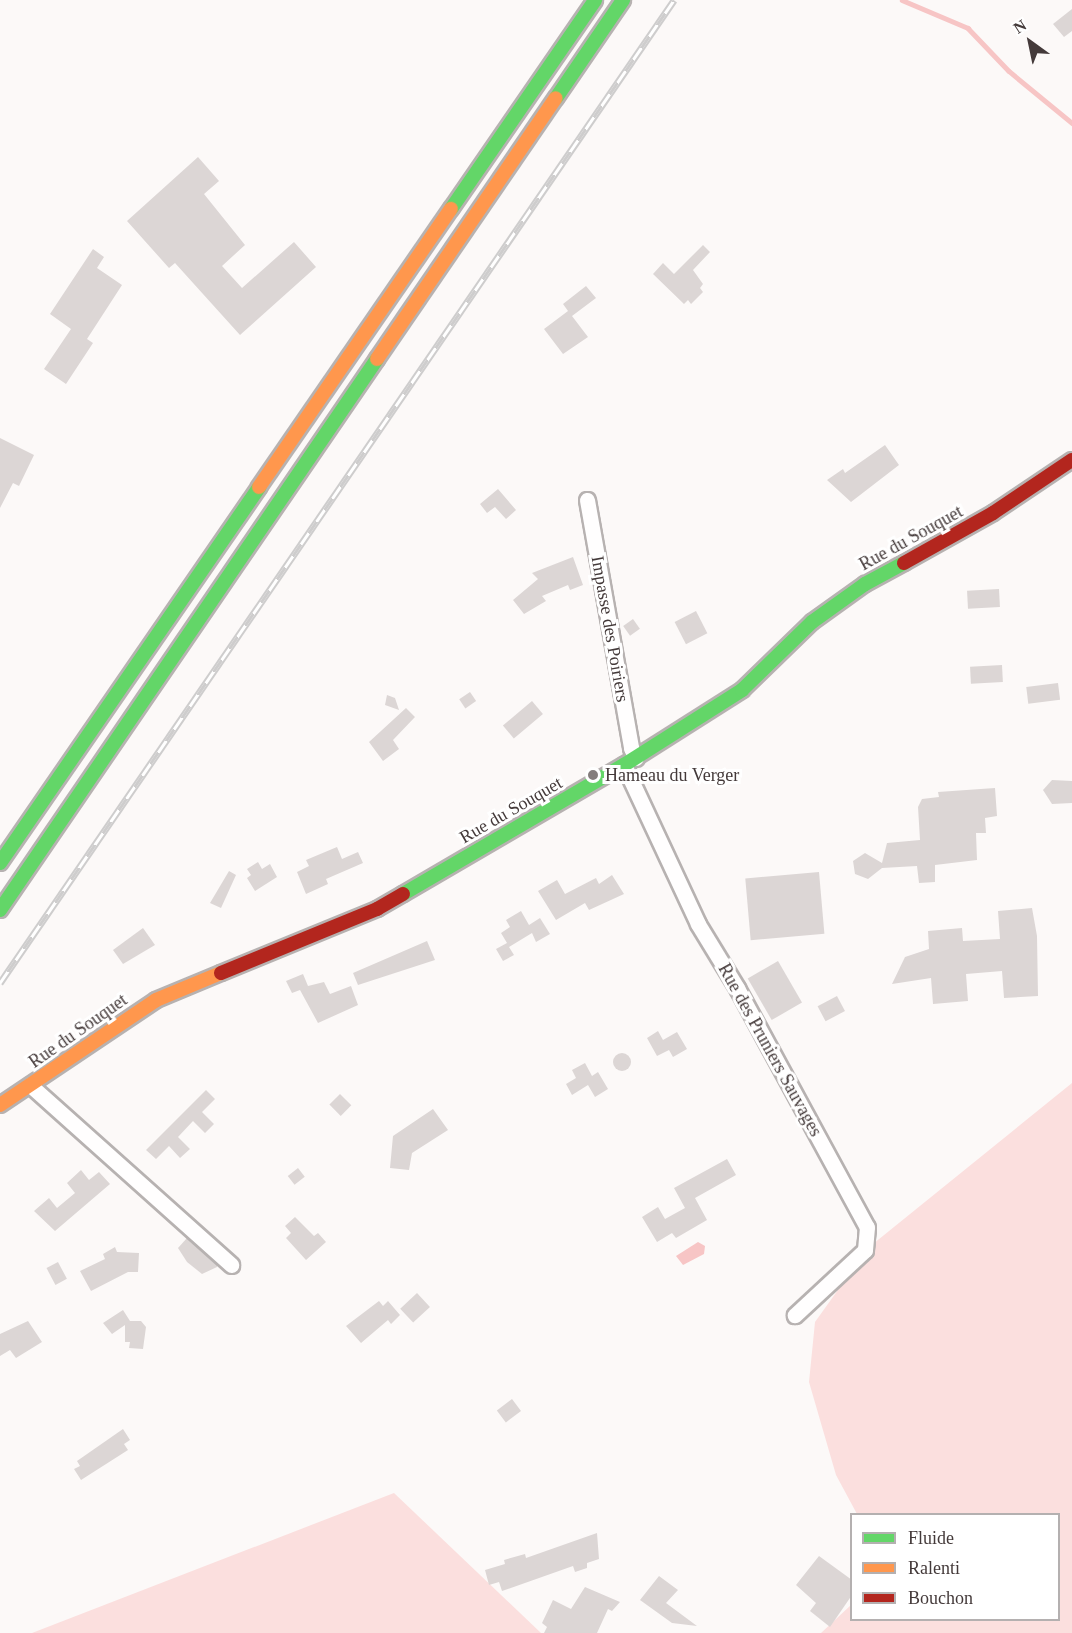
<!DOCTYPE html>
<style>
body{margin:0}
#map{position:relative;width:1072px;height:1633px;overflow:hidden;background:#fcf9f8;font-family:Georgia,serif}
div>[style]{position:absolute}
.green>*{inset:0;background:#fbdfde}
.water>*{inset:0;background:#f7c5c5}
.stream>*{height:4.5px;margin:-2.25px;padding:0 2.25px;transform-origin:2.25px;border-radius:2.25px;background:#f7c5c5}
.building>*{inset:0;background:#dcd6d5;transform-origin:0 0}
.round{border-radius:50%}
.roads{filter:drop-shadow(2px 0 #b7b2b1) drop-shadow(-2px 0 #b7b2b1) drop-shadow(0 2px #b7b2b1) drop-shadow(0 -2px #b7b2b1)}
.street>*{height:15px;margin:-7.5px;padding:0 7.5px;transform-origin:7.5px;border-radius:7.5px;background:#fffefe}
.fast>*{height:14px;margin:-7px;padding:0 7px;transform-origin:7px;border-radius:7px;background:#63d668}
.slow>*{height:14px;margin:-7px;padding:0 7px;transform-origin:7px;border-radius:7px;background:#ff974d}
.jam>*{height:14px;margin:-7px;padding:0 7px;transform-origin:7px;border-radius:7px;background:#b3261e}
.rail>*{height:7px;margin-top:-3.5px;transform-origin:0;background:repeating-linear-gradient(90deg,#fff 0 14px,#cecdcd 0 28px);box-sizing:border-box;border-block:2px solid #cecdcd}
.dots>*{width:16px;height:16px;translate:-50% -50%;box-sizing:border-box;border:3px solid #fff;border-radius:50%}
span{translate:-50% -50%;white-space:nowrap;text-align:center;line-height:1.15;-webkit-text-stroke:6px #fff;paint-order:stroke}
.street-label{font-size:18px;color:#443a3a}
.poi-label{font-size:18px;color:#443a3a}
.left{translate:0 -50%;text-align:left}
.legend{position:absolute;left:850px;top:1513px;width:210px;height:108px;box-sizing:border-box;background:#fff;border:2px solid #b4b0b0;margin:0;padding:8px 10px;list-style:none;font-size:18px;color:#443a3a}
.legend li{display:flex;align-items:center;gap:12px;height:30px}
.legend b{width:30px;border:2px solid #b4b0b0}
.north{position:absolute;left:1000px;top:12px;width:60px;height:60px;-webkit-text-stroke:4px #fff;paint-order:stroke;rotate:327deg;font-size:16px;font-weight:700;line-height:24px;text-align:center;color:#443a3a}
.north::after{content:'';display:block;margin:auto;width:21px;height:27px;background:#443a3a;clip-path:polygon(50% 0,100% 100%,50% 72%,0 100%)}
</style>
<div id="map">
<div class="green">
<i style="clip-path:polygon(1072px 1083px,1072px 1633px,821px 1633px,851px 1605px,852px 1620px,1058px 1620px,1058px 1514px,857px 1514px,836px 1475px,809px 1382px,815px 1322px,868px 1248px)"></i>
<i style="clip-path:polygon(394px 1493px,541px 1633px,32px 1633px)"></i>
</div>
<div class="water">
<i style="clip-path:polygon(698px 1242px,705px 1246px,704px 1254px,683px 1265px,676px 1256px)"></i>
</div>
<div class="stream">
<i style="left:902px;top:0;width:72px;rotate:23deg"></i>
<i style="left:968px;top:28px;width:59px;rotate:46.4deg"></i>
<i style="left:1009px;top:71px;width:82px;rotate:39.5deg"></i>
</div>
<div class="building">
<i style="clip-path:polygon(1072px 9px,1072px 31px,1064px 37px,1053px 24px)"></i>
<i style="clip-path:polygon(198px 157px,219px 181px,204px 194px,245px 245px,222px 266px,242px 288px,294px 242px,316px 267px,240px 335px,175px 263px,169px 268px,127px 221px)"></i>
<i style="clip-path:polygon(703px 245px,710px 252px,693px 270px,703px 284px,700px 288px,703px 292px,691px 304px,688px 300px,684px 304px,653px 274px,663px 263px,674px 274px)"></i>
<i style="clip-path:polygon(93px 249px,104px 257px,97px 268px,122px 285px,87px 339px,93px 343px,66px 384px,44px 369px,71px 329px,50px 314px)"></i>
<i style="clip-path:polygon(586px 286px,596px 298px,572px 316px,588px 337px,563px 354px,544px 329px,568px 311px,563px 304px)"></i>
<i style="clip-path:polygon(0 438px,34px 455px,19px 486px,13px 483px,0 508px)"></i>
<i style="clip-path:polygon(885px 445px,899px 465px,851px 502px,827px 480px,843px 469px,845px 473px)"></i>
<i style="clip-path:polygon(498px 489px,516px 510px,506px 519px,495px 507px,487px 513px,480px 504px)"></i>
<i style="clip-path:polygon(573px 557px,583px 585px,570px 590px,568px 585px,542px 596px,546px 601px,524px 614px,513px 600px,538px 579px,532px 573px)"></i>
<i style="left:999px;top:589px;width:18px;height:32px;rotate:87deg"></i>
<i style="left:696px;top:611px;width:25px;height:24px;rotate:63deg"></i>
<i style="left:633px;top:619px;width:12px;height:12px;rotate:55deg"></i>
<i style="left:1002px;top:665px;width:17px;height:32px;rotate:87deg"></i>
<i style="left:1058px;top:683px;width:17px;height:32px;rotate:83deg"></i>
<i style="left:470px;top:692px;width:11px;height:13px;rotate:56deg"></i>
<i style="clip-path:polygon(387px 695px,395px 698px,399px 710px,385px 705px)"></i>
<i style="left:532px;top:701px;width:17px;height:38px;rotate:50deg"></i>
<i style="clip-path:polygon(406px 708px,415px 717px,393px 740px,399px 749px,383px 761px,369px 742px)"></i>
<i style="clip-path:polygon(1052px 780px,1072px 781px,1072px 803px,1052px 804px,1043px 790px)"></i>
<i style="clip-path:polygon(995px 788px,997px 816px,985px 818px,986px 833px,976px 833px,977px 860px,935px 865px,935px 882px,919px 883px,917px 866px,882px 868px,868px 879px,855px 874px,853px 861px,865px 853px,882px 863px,887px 843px,920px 840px,918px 807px,922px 799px,939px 797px,938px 792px)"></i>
<i style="clip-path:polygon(337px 847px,342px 859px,358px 852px,363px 863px,326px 879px,328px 884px,306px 894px,297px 872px,309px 866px,306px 860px)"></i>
<i style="clip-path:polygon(258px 862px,262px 869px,270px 864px,277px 877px,255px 891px,247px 878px,251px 875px,247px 869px)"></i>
<i style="clip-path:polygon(229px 871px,236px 875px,221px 908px,210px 903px)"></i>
<i style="left:819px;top:872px;width:62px;height:74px;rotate:85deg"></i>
<i style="clip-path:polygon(612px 875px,624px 894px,589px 910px,585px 903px,556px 920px,538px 891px,557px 880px,565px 894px,596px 878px,599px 884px)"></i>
<i style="clip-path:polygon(1032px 908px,1037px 936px,1038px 996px,1004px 998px,1002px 971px,966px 974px,968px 1001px,933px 1004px,931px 978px,892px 984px,905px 957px,929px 949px,928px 931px,962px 928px,963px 941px,1000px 939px,998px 911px)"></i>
<i style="clip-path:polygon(521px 911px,529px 925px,540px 918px,550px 934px,536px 942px,532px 933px,509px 947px,514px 955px,503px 961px,496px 949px,507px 943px,501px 933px,510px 927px,506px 920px)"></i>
<i style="clip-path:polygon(143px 928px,155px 945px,123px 964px,113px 950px)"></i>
<i style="clip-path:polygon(427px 941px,435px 960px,358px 985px,353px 973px)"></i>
<i style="left:778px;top:961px;width:48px;height:35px;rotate:60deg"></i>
<i style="clip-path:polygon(303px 974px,308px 986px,324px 982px,330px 994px,351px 986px,358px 1005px,318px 1023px,300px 990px,292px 993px,286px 981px)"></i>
<i style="left:837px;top:996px;width:17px;height:22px;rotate:62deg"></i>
<i style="clip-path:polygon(658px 1031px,663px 1040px,677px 1032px,687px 1049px,673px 1057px,669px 1050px,657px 1056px,647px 1038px)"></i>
<i class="round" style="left:613px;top:1053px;width:18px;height:18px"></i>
<i style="clip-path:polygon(585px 1063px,592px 1076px,598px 1072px,608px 1089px,595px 1097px,588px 1085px,572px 1095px,566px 1084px,576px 1078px,572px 1070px)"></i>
<i style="clip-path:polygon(206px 1090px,215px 1099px,202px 1112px,214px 1124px,205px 1133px,193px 1121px,178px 1137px,190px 1149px,180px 1158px,169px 1146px,156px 1159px,146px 1150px)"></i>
<i style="left:340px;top:1094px;width:16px;height:15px;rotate:45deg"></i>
<i style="clip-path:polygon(433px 1109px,448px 1130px,412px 1153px,409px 1170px,390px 1168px,393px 1136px)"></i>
<i style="clip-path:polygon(727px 1159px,736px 1175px,695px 1198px,707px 1220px,676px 1238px,672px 1233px,657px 1242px,642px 1217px,658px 1207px,665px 1219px,685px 1208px,674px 1188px)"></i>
<i style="left:298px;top:1168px;width:11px;height:13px;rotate:52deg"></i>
<i style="clip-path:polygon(81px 1170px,89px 1180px,99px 1172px,110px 1184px,55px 1231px,34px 1211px,49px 1198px,57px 1208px,75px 1193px,67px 1183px)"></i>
<i style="clip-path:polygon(295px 1217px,314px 1236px,318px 1233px,326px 1242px,306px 1260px,286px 1238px,291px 1233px,285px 1226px)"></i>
<i style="clip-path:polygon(187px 1238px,217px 1265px,217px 1267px,202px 1274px,187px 1262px,178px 1248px)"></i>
<i style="clip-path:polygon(115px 1247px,117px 1252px,139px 1253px,138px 1272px,128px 1272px,91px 1291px,80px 1271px,105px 1259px,103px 1254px)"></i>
<i style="left:58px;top:1262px;width:19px;height:13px;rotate:62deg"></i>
<i style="left:417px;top:1293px;width:19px;height:23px;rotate:47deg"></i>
<i style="clip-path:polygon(379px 1301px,383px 1306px,388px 1301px,400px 1315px,391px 1324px,388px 1320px,361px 1343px,346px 1326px)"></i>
<i style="clip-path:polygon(123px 1310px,130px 1321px,141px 1321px,146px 1327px,143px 1349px,129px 1348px,130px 1342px,125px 1342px,125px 1325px,112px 1334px,103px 1323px)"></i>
<i style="clip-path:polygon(28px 1321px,42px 1342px,16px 1358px,10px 1350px,0 1356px,0 1334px)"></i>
<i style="left:512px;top:1399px;width:15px;height:19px;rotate:53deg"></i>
<i style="clip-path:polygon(123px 1429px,130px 1440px,124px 1444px,128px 1450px,81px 1480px,74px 1469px,80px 1466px,77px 1461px)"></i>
<i style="clip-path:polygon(597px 1533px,599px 1559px,587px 1563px,587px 1568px,575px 1572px,573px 1566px,502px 1591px,499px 1582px,489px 1585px,485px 1570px,505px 1564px,504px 1560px,525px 1554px,526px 1558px)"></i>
<i style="clip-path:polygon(819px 1556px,852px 1580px,852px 1595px,830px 1627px,810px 1611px,816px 1603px,796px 1585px)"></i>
<i style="clip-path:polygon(659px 1576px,678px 1590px,666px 1603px,697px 1626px,672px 1623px,640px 1600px)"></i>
<i style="clip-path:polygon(585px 1587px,620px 1602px,612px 1611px,608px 1609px,597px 1633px,544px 1633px,547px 1627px,542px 1623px,553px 1600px,571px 1609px)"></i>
</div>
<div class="roads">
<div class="street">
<i style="left:587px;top:500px;width:252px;rotate:79.9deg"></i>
<i style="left:631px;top:748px;width:11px;rotate:63deg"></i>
<i style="left:624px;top:765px;width:175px;rotate:65deg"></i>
<i style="left:698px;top:924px;width:75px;rotate:58.6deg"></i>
<i style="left:737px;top:988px;width:272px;rotate:61.5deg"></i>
<i style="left:867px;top:1227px;width:23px;rotate:95deg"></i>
<i style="left:865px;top:1250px;width:96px;rotate:137.1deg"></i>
<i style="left:30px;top:1085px;width:270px;rotate:41.8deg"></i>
</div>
<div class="fast">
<i style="left:556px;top:98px;width:119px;rotate:-55.6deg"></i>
<i style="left:451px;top:209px;width:254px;rotate:-55.4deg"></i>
<i style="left:0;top:863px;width:457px;rotate:-55.4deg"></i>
<i style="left:403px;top:894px;width:256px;rotate:-30.3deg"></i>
<i style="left:624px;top:765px;width:140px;rotate:-32.4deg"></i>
<i style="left:742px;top:690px;width:98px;rotate:-44.2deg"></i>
<i style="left:812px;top:622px;width:65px;rotate:-35.6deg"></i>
<i style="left:865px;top:584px;width:44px;rotate:-28.3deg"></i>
<i style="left:0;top:910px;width:668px;rotate:-55.62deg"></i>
</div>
<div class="slow">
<i style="left:377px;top:359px;width:316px;rotate:-55.6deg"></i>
<i style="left:259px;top:487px;width:338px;rotate:-55.4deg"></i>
<i style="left:0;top:1105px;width:188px;rotate:-33.9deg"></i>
<i style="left:156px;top:1000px;width:70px;rotate:-22.6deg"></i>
</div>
<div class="jam">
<i style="left:904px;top:563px;width:102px;rotate:-29.3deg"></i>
<i style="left:993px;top:513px;width:95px;rotate:-33.9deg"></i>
<i style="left:221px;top:973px;width:169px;rotate:-22.3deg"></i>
<i style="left:377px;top:909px;width:30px;rotate:-30deg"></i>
</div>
</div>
<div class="rail">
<i style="left:0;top:983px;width:1192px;rotate:-55.56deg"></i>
</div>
<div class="dots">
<i style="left:593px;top:775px;background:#847d7c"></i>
</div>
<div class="street-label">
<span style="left:911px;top:538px;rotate:-29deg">Rue du Souquet</span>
<span style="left:610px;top:629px;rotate:80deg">Impasse des Poiriers</span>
<span style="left:511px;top:810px;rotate:-30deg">Rue du Souquet</span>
<span style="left:78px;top:1031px;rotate:-35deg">Rue du Souquet</span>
<span style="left:770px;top:1050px;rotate:61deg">Rue des Pruniers Sauvages</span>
</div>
<div class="poi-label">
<span class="left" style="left:605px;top:775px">Hameau du Verger</span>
</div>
<ul class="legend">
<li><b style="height:8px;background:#63d668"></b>Fluide</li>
<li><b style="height:8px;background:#ff974d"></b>Ralenti</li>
<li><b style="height:8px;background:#b3261e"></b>Bouchon</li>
</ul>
<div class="north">N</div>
</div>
